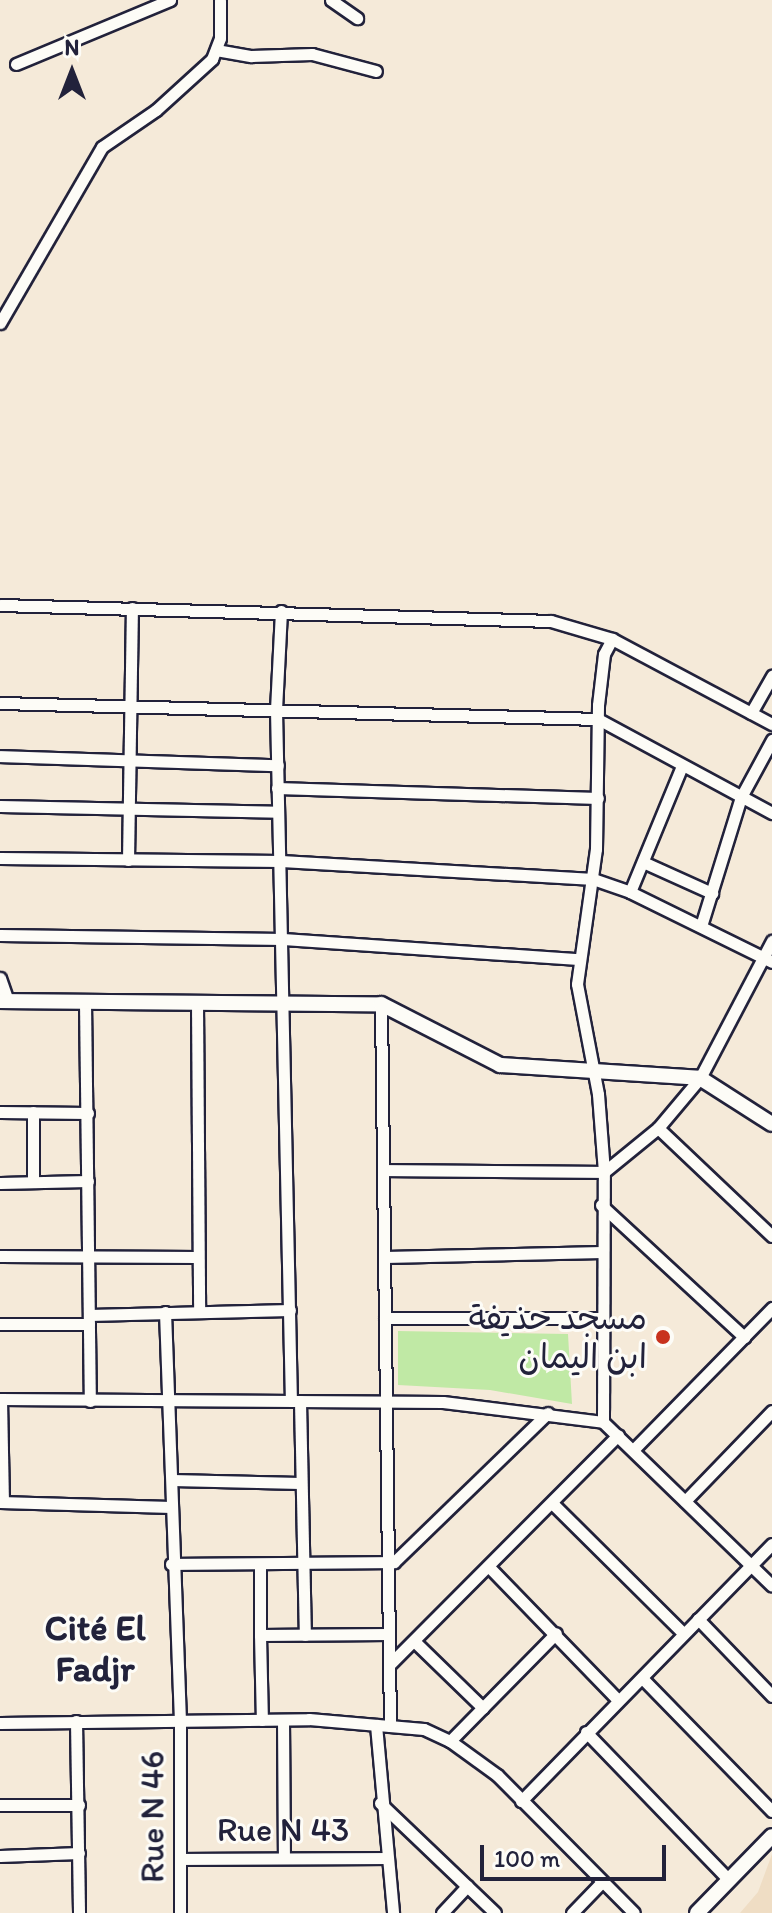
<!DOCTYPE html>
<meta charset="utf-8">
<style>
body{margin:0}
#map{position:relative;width:772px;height:1913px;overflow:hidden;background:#f5ead9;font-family:Itim,"Playpen Sans Arabic",sans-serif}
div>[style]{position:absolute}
.built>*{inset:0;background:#efddc4}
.green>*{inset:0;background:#c0e9a5}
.roads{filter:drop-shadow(2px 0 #22223b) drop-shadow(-2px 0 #22223b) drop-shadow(0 2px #22223b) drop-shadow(0 -2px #22223b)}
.minor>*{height:11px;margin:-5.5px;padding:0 5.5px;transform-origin:5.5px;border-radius:5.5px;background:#fdfcf7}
.tertiary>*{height:14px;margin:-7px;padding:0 7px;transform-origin:7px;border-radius:7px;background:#fdfcf7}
.dots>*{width:22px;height:22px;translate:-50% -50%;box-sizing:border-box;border:4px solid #fdfcf7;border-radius:50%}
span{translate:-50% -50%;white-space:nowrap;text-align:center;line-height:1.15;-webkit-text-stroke:6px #fdfcf7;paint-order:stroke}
.poi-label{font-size:34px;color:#22223b}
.right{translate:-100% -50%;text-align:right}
.street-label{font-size:34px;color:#22223b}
.neighbourhood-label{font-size:36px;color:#22223b;font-weight:700}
.north{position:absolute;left:32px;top:32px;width:80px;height:80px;-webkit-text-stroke:6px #fdfcf7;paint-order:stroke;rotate:0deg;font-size:22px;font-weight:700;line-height:32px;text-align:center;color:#22223b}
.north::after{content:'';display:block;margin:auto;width:28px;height:36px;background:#22223b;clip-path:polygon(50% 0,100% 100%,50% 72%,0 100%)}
.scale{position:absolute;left:480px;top:1845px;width:186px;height:36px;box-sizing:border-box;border:4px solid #22223b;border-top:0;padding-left:10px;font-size:24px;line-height:28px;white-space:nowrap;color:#22223b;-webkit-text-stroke:6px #fdfcf7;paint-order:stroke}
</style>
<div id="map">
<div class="built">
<i style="clip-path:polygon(772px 1854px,772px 1913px,740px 1913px,758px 1892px)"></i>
</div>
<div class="green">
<i style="clip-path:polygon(398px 1331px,568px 1334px,572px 1404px,490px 1390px,398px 1385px)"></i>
</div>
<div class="roads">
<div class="minor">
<i style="left:331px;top:0;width:32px;rotate:35deg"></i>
<i style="left:216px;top:50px;width:36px;rotate:10deg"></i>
<i style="left:251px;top:56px;width:61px;rotate:-1.9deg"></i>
<i style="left:312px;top:54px;width:66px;rotate:14.9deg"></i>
<i style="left:16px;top:64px;width:167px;rotate:-22.6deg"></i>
<i style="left:0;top:323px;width:203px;rotate:-59.9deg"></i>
<i style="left:102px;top:147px;width:65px;rotate:-34.4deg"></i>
<i style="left:156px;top:110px;width:76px;rotate:-42.3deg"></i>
<i style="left:212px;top:59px;width:22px;rotate:-69deg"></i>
<i style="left:220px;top:38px;width:38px;rotate:-90deg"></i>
<i style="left:0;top:605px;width:551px;rotate:1.66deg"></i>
<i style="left:551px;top:621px;width:64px;rotate:16.4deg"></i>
<i style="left:281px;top:611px;width:99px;rotate:92.9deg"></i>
<i style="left:276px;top:710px;width:691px;rotate:88.76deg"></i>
<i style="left:0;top:703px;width:598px;rotate:1.53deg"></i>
<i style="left:598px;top:719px;width:198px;rotate:28.4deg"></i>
<i style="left:751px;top:713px;width:43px;rotate:-60.4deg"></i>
<i style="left:0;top:756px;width:278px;rotate:1.9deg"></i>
<i style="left:277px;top:788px;width:321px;rotate:1.8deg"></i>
<i style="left:0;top:806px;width:278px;rotate:1.2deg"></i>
<i style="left:0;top:858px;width:281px;rotate:0.6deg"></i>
<i style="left:281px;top:861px;width:313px;rotate:3.3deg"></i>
<i style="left:593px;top:879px;width:39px;rotate:19deg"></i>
<i style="left:630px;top:892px;width:158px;rotate:26.2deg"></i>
<i style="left:128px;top:860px;width:252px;rotate:-89.1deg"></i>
<i style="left:643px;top:862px;width:76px;rotate:24.2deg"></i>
<i style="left:630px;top:892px;width:136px;rotate:-67.6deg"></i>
<i style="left:701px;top:926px;width:135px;rotate:-72.8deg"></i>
<i style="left:741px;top:797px;width:65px;rotate:-61.5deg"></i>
<i style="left:0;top:935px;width:283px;rotate:0.8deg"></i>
<i style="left:283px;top:939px;width:296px;rotate:3.9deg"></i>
<i style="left:0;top:978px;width:24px;rotate:71deg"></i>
<i style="left:85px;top:1002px;width:399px;rotate:89.3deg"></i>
<i style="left:197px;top:1003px;width:307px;rotate:89.6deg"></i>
<i style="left:381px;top:1004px;width:722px;rotate:89.29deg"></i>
<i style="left:0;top:1112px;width:88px;rotate:0.7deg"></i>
<i style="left:33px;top:1112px;width:70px;rotate:90deg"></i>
<i style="left:658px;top:1128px;width:157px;rotate:43.5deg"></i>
<i style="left:384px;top:1170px;width:220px;rotate:0.5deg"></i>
<i style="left:604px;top:1172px;width:78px;rotate:-94.4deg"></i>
<i style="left:598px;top:1094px;width:112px;rotate:-100.8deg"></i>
<i style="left:577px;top:984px;width:136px;rotate:-82deg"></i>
<i style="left:596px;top:849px;width:144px;rotate:-89.2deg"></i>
<i style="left:598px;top:705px;width:51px;rotate:-83.3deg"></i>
<i style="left:604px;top:654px;width:17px;rotate:-62deg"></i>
<i style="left:612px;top:639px;width:181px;rotate:28deg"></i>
<i style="left:0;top:1183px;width:88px;rotate:-1.3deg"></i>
<i style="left:601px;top:1205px;width:195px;rotate:42.7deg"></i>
<i style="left:0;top:1256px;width:198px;rotate:0.3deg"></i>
<i style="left:385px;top:1257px;width:217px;rotate:-1.3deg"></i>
<i style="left:165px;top:1312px;width:410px;rotate:87.9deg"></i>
<i style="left:180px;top:1722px;width:191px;rotate:90deg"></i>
<i style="left:89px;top:1315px;width:201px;rotate:-1.4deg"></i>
<i style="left:385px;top:1318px;width:216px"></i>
<i style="left:0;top:1324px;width:89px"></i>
<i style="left:0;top:1399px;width:443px;rotate:0.4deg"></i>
<i style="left:443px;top:1402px;width:161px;rotate:7.1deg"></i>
<i style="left:603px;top:1422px;width:235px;rotate:44.1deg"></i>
<i style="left:1px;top:1399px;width:103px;rotate:88.9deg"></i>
<i style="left:300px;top:1401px;width:234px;rotate:88.8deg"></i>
<i style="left:603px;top:1422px;width:250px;rotate:-89.8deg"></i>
<i style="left:604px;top:1172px;width:70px;rotate:-39.2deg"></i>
<i style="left:658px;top:1128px;width:65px;rotate:-50deg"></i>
<i style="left:700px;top:1078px;width:155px;rotate:-62.3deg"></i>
<i style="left:633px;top:1450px;width:199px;rotate:-45.6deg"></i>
<i style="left:172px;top:1480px;width:128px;rotate:1.3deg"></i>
<i style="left:685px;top:1501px;width:125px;rotate:-46deg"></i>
<i style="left:0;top:1502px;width:171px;rotate:1.7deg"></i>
<i style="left:553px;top:1504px;width:183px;rotate:44.8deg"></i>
<i style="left:171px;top:1564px;width:223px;rotate:-0.5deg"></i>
<i style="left:394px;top:1562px;width:214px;rotate:-44.1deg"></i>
<i style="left:260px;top:1564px;width:71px;rotate:90deg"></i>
<i style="left:260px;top:1635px;width:129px;rotate:-0.4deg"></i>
<i style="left:490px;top:1568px;width:184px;rotate:45.9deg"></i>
<i style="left:698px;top:1619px;width:107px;rotate:46.1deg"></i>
<i style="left:260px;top:1635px;width:85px;rotate:88.7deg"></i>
<i style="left:414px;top:1641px;width:96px;rotate:44.2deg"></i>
<i style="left:390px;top:1664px;width:323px;rotate:-45.1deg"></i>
<i style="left:642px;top:1678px;width:186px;rotate:45.7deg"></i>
<i style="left:283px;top:1720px;width:137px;rotate:89.6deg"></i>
<i style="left:76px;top:1721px;width:192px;rotate:89.1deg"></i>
<i style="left:0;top:1723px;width:309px;rotate:-0.7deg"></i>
<i style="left:309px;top:1719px;width:115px;rotate:5deg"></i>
<i style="left:424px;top:1729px;width:29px;rotate:25deg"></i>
<i style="left:450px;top:1741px;width:58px;rotate:35.9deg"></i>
<i style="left:497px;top:1775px;width:194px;rotate:45.2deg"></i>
<i style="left:376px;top:1725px;width:189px;rotate:84.8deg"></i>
<i style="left:586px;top:1732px;width:206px;rotate:46deg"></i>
<i style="left:450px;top:1741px;width:151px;rotate:-45.5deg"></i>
<i style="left:521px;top:1801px;width:359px;rotate:-45.7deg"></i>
<i style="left:380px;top:1803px;width:159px;rotate:43.7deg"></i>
<i style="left:0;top:1805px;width:79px"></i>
<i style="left:0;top:1856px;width:79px;rotate:-2.2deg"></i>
<i style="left:180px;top:1859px;width:206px;rotate:-0.3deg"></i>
<i style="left:442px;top:1913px;width:37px;rotate:-47deg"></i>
<i style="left:572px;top:1913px;width:42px;rotate:-46deg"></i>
</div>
<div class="tertiary">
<i style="left:0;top:1001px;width:381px;rotate:0.5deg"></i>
<i style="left:381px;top:1004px;width:134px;rotate:27.1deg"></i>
<i style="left:500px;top:1065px;width:200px;rotate:3.7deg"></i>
<i style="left:700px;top:1078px;width:85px;rotate:32.6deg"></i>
<i style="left:697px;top:1913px;width:107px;rotate:-45.8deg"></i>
</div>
</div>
<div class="dots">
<i style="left:663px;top:1337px;background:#c8321e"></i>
</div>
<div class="poi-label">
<span class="right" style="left:647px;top:1337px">مسجد حذيفة<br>ابن اليمان</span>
</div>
<div class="street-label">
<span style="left:152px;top:1817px;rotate:-90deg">Rue N 46</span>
<span style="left:283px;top:1830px">Rue N 43</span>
</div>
<div class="neighbourhood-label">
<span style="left:95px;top:1648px">Cité El<br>Fadjr</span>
</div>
<div class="north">N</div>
<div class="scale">100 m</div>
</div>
